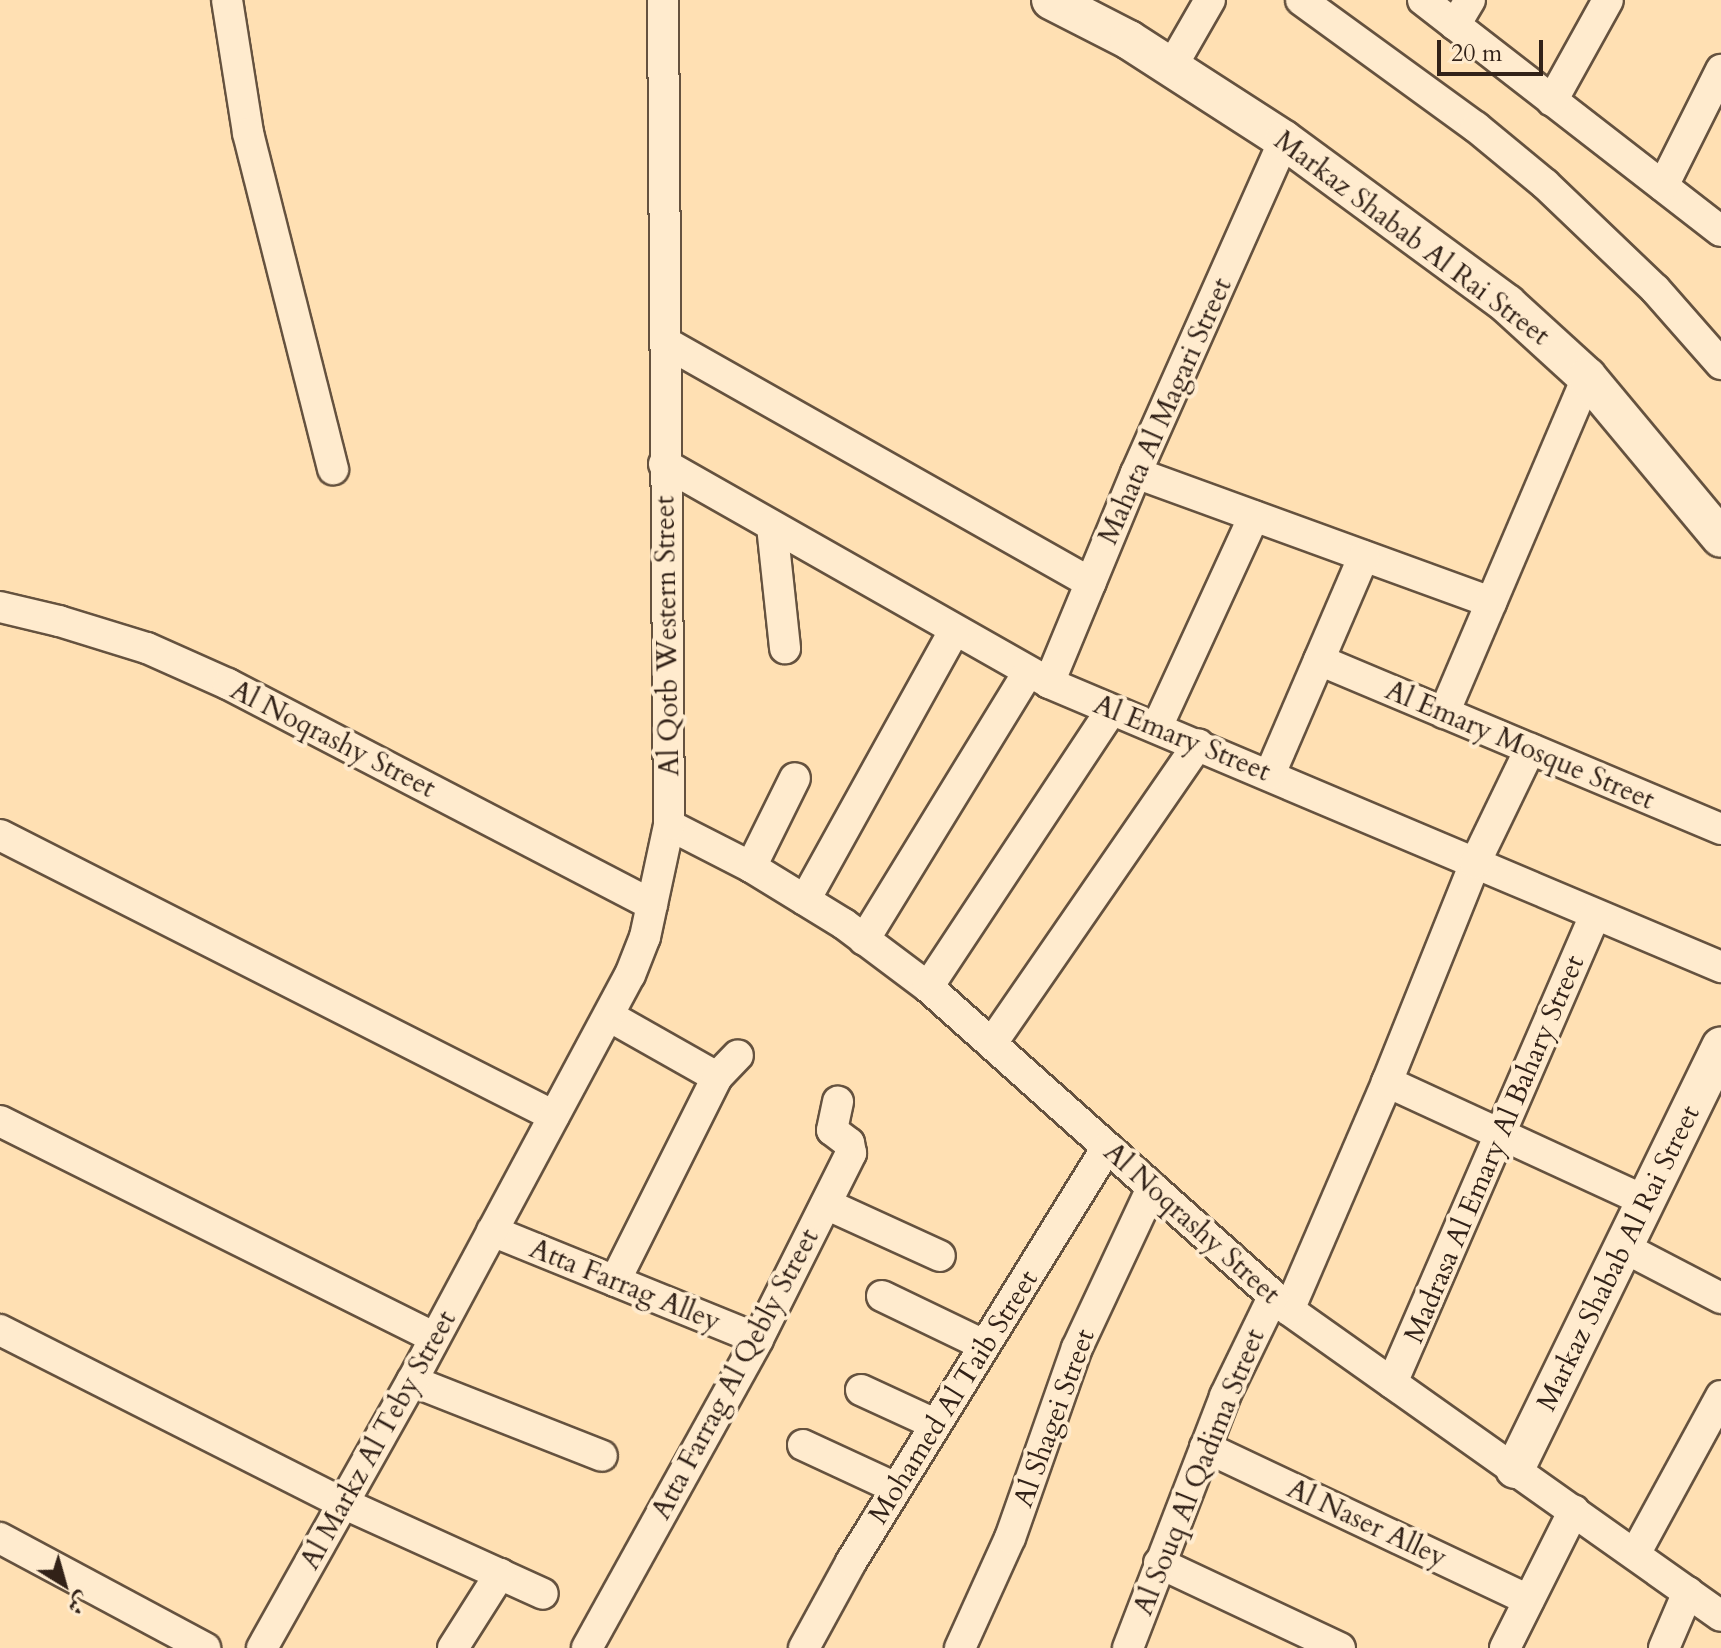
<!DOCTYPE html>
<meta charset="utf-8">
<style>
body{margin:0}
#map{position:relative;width:1721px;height:1648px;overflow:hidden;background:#ffe0b3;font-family:Cardo,Amiri,serif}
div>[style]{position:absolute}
.roads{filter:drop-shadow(2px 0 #65523f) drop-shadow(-2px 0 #65523f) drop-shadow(0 2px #65523f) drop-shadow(0 -2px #65523f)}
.minor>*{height:30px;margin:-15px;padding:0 15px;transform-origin:15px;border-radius:15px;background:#ffebce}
.tertiary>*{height:38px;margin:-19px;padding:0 19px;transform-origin:19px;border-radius:19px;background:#ffebce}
span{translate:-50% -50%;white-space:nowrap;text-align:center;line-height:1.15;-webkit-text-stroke:8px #ffebce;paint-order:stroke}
.street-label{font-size:28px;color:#322218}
.north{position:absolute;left:24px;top:1544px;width:80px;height:80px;-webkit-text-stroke:6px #ffebce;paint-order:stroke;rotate:143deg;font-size:22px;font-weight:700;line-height:32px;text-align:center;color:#322218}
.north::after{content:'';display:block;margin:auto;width:28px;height:36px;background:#322218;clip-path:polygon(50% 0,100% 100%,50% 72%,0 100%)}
.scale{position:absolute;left:1437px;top:40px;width:106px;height:36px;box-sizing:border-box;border:4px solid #322218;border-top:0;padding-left:10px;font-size:24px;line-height:28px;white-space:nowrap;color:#322218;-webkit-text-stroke:6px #ffebce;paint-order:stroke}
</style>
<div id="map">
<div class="roads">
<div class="minor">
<i style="left:227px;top:0;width:135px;rotate:81deg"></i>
<i style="left:248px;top:133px;width:347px;rotate:75.8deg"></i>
<i style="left:1301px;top:0;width:216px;rotate:36deg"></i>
<i style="left:1476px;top:127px;width:89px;rotate:39.6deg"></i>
<i style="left:1545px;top:184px;width:152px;rotate:43.7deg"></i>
<i style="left:1655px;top:289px;width:100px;rotate:48.7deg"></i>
<i style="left:1423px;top:0;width:377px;rotate:37.8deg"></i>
<i style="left:1455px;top:25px;width:29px;rotate:-59deg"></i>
<i style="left:1172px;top:66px;width:76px;rotate:-60.1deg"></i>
<i style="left:1552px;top:101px;width:115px;rotate:-61deg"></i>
<i style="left:1663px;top:186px;width:130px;rotate:-63.4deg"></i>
<i style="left:665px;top:342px;width:489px;rotate:29.5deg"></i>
<i style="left:664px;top:464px;width:443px;rotate:29.6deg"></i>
<i style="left:1049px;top:683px;width:730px;rotate:22.91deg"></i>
<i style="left:1136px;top:473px;width:378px;rotate:20deg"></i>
<i style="left:772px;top:526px;width:123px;rotate:83.9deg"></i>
<i style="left:0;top:607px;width:61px;rotate:13.3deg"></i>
<i style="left:59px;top:621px;width:92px;rotate:17.1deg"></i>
<i style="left:147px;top:648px;width:89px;rotate:24deg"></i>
<i style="left:228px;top:684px;width:478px;rotate:27.5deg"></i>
<i style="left:1319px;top:660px;width:436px;rotate:22.8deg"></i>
<i style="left:1049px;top:683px;width:227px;rotate:-67.5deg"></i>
<i style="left:1136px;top:473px;width:364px;rotate:-66deg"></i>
<i style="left:1444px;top:713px;width:365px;rotate:-66.9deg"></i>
<i style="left:1157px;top:727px;width:232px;rotate:-65.3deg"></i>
<i style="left:1270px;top:774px;width:237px;rotate:-66.7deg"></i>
<i style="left:669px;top:825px;width:92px;rotate:27.1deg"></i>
<i style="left:751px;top:867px;width:109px;rotate:31.5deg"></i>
<i style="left:844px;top:924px;width:105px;rotate:36.9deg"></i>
<i style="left:928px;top:987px;width:484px;rotate:41.8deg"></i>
<i style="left:1289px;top:1310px;width:529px;rotate:35.31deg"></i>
<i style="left:0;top:835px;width:621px;rotate:26.9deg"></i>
<i style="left:751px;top:867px;width:99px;rotate:-63.7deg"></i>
<i style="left:805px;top:900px;width:308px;rotate:-61deg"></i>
<i style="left:864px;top:940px;width:314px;rotate:-58.5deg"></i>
<i style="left:928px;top:987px;width:332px;rotate:-56.5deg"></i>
<i style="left:609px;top:1016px;width:124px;rotate:29.5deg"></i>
<i style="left:992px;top:1043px;width:363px;rotate:-55.4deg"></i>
<i style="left:1387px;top:1082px;width:283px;rotate:24.7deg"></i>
<i style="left:0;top:1121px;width:485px;rotate:26.5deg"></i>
<i style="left:826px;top:1204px;width:125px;rotate:24.5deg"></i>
<i style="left:492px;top:1231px;width:287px;rotate:22.1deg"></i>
<i style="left:1621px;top:1246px;width:113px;rotate:27.5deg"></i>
<i style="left:615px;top:1281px;width:228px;rotate:-63.4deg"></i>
<i style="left:717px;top:1077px;width:30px;rotate:-46deg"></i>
<i style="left:882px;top:1296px;width:113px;rotate:25.7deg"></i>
<i style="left:1289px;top:1310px;width:248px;rotate:-66.7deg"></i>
<i style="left:1387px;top:1082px;width:236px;rotate:-68.1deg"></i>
<i style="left:1475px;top:863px;width:127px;rotate:-64.2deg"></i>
<i style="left:0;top:1330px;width:386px;rotate:26.8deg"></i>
<i style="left:345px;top:1504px;width:217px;rotate:24.4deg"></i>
<i style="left:412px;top:1381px;width:204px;rotate:21.5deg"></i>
<i style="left:1392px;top:1383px;width:510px;rotate:-66.55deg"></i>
<i style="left:861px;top:1390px;width:81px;rotate:24.7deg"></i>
<i style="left:803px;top:1445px;width:102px;rotate:24.8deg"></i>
<i style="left:1205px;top:1447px;width:358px;rotate:25.3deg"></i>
<i style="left:0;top:1538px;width:233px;rotate:28.2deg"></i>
<i style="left:1635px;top:1554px;width:180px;rotate:-61.4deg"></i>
<i style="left:1159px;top:1563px;width:200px;rotate:25.2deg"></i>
<i style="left:262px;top:1648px;width:306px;rotate:-60.7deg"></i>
<i style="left:412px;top:1381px;width:461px;rotate:-61.8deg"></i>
<i style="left:630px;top:975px;width:41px;rotate:-68.5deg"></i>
<i style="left:645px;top:937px;width:115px;rotate:-77.9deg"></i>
<i style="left:669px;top:825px;width:825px;rotate:-90.42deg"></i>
<i style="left:453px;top:1648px;width:88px;rotate:-57.6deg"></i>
<i style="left:587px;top:1648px;width:353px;rotate:-61deg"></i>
<i style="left:758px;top:1339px;width:208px;rotate:-63.4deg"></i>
<i style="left:851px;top:1153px;width:10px;rotate:-101deg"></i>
<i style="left:849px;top:1143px;width:21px;rotate:-143deg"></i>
<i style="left:832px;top:1130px;width:29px;rotate:-78deg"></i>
<i style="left:804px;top:1648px;width:98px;rotate:-61.3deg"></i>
<i style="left:851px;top:1562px;width:487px;rotate:-58.3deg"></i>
<i style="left:960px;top:1648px;width:121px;rotate:-65.6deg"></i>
<i style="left:1010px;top:1538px;width:201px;rotate:-70.6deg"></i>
<i style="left:1077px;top:1348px;width:177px;rotate:-64.9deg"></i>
<i style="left:1128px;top:1648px;width:270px;rotate:-68.9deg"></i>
<i style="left:1225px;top:1396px;width:110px;rotate:-64.1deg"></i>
<i style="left:1505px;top:1648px;width:154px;rotate:-63.4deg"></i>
<i style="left:1664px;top:1648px;width:61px;rotate:-66.8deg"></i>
</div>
<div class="tertiary">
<i style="left:1051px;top:0;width:88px;rotate:27.1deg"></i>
<i style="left:1129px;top:40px;width:184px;rotate:32.8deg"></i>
<i style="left:1284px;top:140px;width:277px;rotate:36.3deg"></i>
<i style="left:1507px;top:304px;width:108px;rotate:42.4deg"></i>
<i style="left:1587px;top:377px;width:209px;rotate:50.2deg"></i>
<i style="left:1515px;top:1469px;width:470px;rotate:-64deg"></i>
</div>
</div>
<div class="street-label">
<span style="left:1412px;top:238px;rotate:37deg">Markaz Shabab Al Rai Street</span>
<span style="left:1165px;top:411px;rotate:-66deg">Mahata Al Magari Street</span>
<span style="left:667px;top:636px;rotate:-91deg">Al Qotb Western Street</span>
<span style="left:1182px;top:738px;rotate:22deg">Al Emary Street</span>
<span style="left:333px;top:739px;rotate:27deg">Al Noqrashy Street</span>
<span style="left:1520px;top:745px;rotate:23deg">Al Emary Mosque Street</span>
<span style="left:1494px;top:1149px;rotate:-67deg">Madrasa Al Emary Al Bahary Street</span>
<span style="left:1192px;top:1223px;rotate:42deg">Al Noqrashy Street</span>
<span style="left:1618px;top:1258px;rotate:-64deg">Markaz Shabab Al Rai Street</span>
<span style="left:625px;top:1285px;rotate:22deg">Atta Farrag Alley</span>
<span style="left:735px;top:1374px;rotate:-62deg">Atta Farrag Al Qebly Street</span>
<span style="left:953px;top:1397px;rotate:-58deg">Mohamed Al Taib Street</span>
<span style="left:1054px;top:1418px;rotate:-70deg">Al Shagei Street</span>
<span style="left:378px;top:1440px;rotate:-61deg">Al Markz Al Teby Street</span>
<span style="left:1199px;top:1472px;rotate:-68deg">Al Souq Al Qadima Street</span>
<span style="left:1367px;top:1523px;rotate:25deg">Al Naser Alley</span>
</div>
<div class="north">ش</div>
<div class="scale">20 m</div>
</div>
